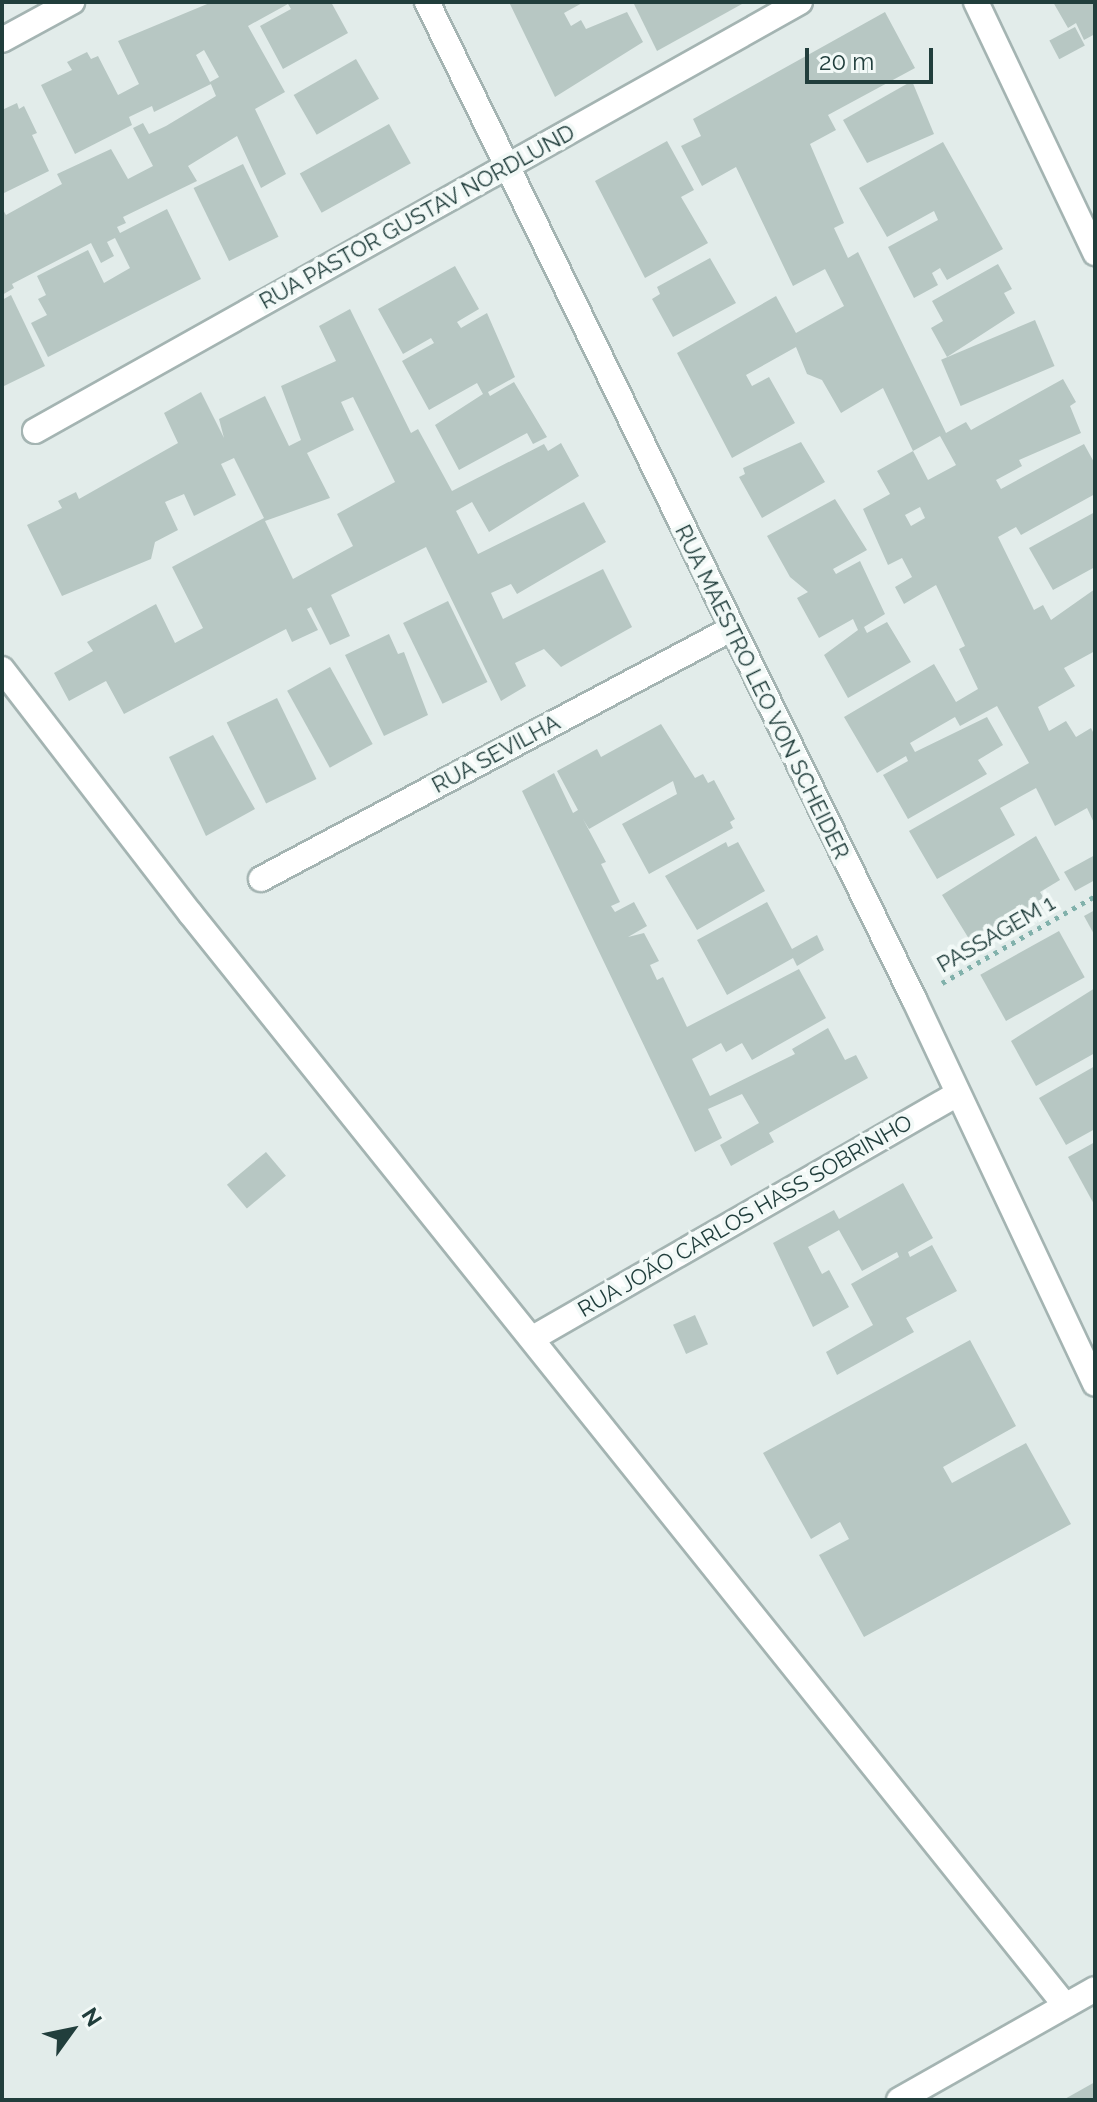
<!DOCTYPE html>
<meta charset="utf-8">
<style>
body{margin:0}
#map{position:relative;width:1097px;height:2102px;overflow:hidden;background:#e2ecea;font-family:Raleway,sans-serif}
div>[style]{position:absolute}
.building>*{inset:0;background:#b7c7c3;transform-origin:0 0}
.path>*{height:5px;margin-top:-2.5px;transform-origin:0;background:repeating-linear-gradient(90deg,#81b1ab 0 4px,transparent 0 10px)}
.roads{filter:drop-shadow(2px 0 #a4b4b2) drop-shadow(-2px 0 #a4b4b2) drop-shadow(0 2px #a4b4b2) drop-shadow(0 -2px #a4b4b2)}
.minor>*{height:24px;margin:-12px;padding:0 12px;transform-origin:12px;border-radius:12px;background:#fff}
.tertiary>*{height:24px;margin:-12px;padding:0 12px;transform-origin:12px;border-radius:12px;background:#fff}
.secondary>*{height:24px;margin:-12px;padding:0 12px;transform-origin:12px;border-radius:12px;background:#fff}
span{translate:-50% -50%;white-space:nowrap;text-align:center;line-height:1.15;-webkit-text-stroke:8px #f2f9f7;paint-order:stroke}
.street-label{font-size:22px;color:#213e3c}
.frame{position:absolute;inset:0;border:4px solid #213e3c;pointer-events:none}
.north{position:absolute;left:32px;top:1990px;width:80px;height:80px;-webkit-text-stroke:6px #f2f9f7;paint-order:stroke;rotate:57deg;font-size:22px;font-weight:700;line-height:32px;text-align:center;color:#213e3c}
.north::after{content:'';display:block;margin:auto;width:28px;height:36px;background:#213e3c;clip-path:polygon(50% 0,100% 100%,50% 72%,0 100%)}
.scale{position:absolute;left:805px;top:48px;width:128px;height:36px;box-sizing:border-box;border:4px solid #213e3c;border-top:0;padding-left:10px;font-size:24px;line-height:28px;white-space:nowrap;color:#213e3c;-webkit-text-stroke:6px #f2f9f7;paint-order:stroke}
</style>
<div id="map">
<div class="building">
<i style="clip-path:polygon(212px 2px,331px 2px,348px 33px,283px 69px,260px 26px,291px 9px,288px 4px,248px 26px,285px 92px,255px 109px,286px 174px,261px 188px,237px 136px,188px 166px,197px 181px,123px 217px,126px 223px,117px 227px,120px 233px,167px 209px,201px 279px,48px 357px,31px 323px,47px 315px,38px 299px,46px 295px,37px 276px,88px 250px,104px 283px,130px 268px,115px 238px,107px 242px,114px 256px,101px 263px,91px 243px,12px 284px,14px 288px,2px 295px,2px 208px,6px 215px,62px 184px,57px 174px,111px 149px,128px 179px,153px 166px,133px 128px,143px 123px,149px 134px,166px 126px,216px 96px,210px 82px,219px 77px,204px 50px,196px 55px,211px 84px,154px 112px,152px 106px,129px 117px,132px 125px,75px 154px,41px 85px,72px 70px,67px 62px,87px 52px,91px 59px,98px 56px,118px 95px,139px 84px,118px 41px)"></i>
<i style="clip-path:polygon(509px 2px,584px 2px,564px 13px,571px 26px,581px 20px,586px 29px,627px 12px,643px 42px,555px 97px)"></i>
<i style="clip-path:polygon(633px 2px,741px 2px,742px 4px,657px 51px)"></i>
<i style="clip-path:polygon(1053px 2px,1095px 2px,1095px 34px,1084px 40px,1076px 23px,1068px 28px)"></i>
<i style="clip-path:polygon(evenodd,885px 12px,915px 68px,828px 115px,836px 130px,810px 144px,844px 223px,834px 228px,848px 258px,858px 252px,946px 433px,966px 422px,971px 430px,1063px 379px,1076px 402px,1070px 406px,1081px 433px,1019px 460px,1022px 466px,996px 480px,1001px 489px,1084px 444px,1095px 464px,1095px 494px,1021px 535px,1016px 527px,998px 537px,1034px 610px,1043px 605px,1051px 620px,1095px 589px,1095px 651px,1064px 668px,1075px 686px,1038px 707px,1049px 731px,1066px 721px,1076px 737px,1091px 728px,1095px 736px,1095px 825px,1087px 808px,1055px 826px,1036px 788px,1000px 808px,1015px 835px,937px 879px,909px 831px,1029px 763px,997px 706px,960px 726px,955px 717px,910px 743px,915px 752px,987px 717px,1003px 745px,978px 760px,987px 774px,908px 819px,883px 775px,908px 761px,906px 756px,877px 773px,844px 717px,934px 664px,956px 702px,978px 689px,959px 649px,965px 646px,936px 585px,904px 604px,895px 587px,912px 577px,902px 558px,888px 565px,863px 509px,890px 494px,877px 471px,913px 451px,928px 480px,956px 465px,940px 436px,913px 451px,883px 388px,841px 413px,822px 380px,807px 374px,796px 347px,746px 375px,752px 386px,769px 377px,795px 423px,732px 458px,677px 353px,776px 296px,796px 333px,844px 306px,825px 269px,793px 286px,736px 167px,702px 186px,681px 146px,701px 136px,693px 119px,885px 12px,920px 507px,925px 518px,911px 526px,905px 515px,920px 507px)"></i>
<i style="left:1075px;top:27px;width:21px;height:29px;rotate:62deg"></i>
<i style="left:356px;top:59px;width:46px;height:72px;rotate:60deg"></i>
<i style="clip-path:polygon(912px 81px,934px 134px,867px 163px,843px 120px)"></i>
<i style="clip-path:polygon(17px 103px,19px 109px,24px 106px,37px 133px,32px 135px,49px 171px,2px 194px,2px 110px)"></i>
<i style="left:389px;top:124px;width:45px;height:102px;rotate:61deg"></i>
<i style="clip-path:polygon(667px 141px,694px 190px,681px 197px,708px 243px,645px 278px,595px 181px)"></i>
<i style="clip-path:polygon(943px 142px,1003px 249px,947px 280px,940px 268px,932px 273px,938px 285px,914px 298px,888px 247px,938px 220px,934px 211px,887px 237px,859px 188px)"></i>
<i style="left:243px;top:164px;width:81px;height:55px;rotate:64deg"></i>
<i style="clip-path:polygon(710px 258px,736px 303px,673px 337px,652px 299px,660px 294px,657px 287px)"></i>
<i style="clip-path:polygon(998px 264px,1012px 289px,1004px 293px,1015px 313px,947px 357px,931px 328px,943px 321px,932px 301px)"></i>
<i style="clip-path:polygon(455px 266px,479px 309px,457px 322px,461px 328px,487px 313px,515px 377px,488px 392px,490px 396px,514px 382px,547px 437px,533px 444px,527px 433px,459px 470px,435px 425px,483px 394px,477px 383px,429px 410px,402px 361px,434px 343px,431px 338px,403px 354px,378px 309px)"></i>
<i style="clip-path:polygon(11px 295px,45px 366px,2px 387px,2px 300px)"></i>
<i style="clip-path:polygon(evenodd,350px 309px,411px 433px,418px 429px,452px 491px,544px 444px,548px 451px,561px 443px,579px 476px,489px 532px,472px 502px,456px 511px,478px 554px,584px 502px,606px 542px,517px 594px,511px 584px,491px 593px,503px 619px,603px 569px,632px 627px,561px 667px,544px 649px,515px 663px,526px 686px,501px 701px,426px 547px,331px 595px,350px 636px,330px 645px,311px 607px,307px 609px,318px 630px,292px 642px,286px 629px,124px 714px,106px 681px,69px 701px,54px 673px,93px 651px,87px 642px,156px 604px,175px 643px,203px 628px,172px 567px,264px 518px,234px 458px,221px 464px,236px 495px,194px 516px,184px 494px,165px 502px,178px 530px,155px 542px,151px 559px,62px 596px,27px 525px,62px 508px,58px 501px,76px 492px,79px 499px,178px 443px,164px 413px,201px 392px,224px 438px,219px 419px,265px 396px,289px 446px,301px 440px,281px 386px,336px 361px,319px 326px,350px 309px,353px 397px,395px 482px,337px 514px,353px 546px,293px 579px,265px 521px,330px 498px,307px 453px,354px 430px,341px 402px,353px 397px)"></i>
<i style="left:1035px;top:320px;width:50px;height:102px;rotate:67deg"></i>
<i style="clip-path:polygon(801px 442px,825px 482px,762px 518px,739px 477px,745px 474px,743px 468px)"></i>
<i style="clip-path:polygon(835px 499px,867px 550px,833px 569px,836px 574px,860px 561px,885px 614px,864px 627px,867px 633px,887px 622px,911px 662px,848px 698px,824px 655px,858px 630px,853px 619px,819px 638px,797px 598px,808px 592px,790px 577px,767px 536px)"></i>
<i style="clip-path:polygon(1095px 512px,1095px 567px,1053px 590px,1029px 548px)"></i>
<i style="left:448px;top:601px;width:90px;height:50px;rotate:64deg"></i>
<i style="clip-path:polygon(389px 634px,398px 654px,404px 652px,428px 715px,384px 736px,345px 655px)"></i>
<i style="left:330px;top:667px;width:88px;height:49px;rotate:61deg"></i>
<i style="left:277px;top:698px;width:90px;height:56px;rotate:64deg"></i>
<i style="clip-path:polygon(661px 724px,695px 778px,703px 774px,708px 783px,714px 780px,735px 819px,730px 822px,733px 828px,649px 874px,622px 824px,677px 794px,673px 781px,589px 829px,583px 819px,606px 862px,601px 864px,620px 902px,611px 906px,615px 912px,634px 902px,647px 926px,628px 937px,644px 933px,659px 961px,650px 965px,657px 980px,663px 977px,687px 1027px,799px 969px,826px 1018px,752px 1060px,742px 1043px,726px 1052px,721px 1043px,692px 1059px,710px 1096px,795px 1054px,792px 1049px,828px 1028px,845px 1060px,856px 1055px,868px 1078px,769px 1133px,774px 1142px,731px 1166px,720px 1145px,759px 1123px,742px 1094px,708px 1109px,722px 1138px,695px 1152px,522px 791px,554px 773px,573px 813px,578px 810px,557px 771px,597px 749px,601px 757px)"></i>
<i style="clip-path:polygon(213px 735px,255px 809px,206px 836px,169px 757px)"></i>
<i style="clip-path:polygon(1036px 836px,1060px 880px,1040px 892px,1049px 906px,974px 947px,942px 895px)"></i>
<i style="clip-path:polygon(726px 842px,728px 847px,738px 842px,765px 891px,697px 930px,665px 876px)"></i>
<i style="clip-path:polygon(1095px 855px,1095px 880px,1075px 891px,1064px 872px)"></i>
<i style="clip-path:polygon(767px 902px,792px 949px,817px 935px,824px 950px,797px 966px,793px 958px,727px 995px,697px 940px)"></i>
<i style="clip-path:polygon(1095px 910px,1095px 936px,1084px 916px)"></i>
<i style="left:1059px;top:931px;width:53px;height:90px;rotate:61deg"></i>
<i style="clip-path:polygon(1095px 988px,1095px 1053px,1036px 1086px,1011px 1041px)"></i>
<i style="clip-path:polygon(1095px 1066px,1095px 1129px,1066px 1145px,1039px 1098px)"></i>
<i style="clip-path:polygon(1095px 1142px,1095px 1206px,1068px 1157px)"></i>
<i style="left:266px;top:1152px;width:31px;height:51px;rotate:50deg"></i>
<i style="clip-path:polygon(903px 1183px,933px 1238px,908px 1252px,910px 1257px,932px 1245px,957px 1291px,906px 1318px,914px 1332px,837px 1375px,826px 1352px,873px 1325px,851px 1284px,899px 1257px,897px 1252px,862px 1271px,839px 1230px,808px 1247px,822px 1274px,829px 1270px,849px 1307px,813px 1327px,773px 1243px,834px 1210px,839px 1219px)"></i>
<i style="left:695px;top:1315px;width:32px;height:24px;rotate:66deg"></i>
<i style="clip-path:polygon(970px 1340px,1016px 1426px,943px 1467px,952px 1483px,1026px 1443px,1071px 1524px,864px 1637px,819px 1555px,849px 1539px,840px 1522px,811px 1539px,763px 1453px)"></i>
<i style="clip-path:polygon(1095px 2082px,1095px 2100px,1063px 2100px)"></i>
</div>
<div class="path">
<i style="left:942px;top:983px;width:176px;rotate:-29.6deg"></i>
</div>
<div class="roads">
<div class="minor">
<i style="left:427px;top:2px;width:1110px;rotate:63.97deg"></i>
<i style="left:914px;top:999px;width:425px;rotate:64.8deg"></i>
<i style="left:2px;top:40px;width:80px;rotate:-28.5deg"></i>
<i style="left:35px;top:431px;width:877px;rotate:-29.28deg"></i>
<i style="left:2px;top:669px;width:308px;rotate:52.4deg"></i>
<i style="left:190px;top:913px;width:1399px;rotate:51.3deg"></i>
<i style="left:261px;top:879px;width:532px;rotate:-28.01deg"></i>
<i style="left:533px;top:1338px;width:489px;rotate:-29.9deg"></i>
</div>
<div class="tertiary">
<i style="left:976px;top:2px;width:278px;rotate:64.6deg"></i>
</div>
<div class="secondary">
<i style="left:899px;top:2100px;width:225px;rotate:-29.5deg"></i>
</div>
</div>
<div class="street-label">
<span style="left:417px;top:217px;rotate:-29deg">RUA PASTOR GUSTAV NORDLUND</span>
<span style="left:762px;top:692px;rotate:64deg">RUA MAESTRO LEO VON SCHEIDER</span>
<span style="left:496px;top:754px;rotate:-28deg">RUA SEVILHA</span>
<span style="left:996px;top:934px;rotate:-30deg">PASSAGEM 1</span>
<span style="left:745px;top:1216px;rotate:-30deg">RUA JOÃO CARLOS HASS SOBRINHO</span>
</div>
<div class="frame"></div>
<div class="north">N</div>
<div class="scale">20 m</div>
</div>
